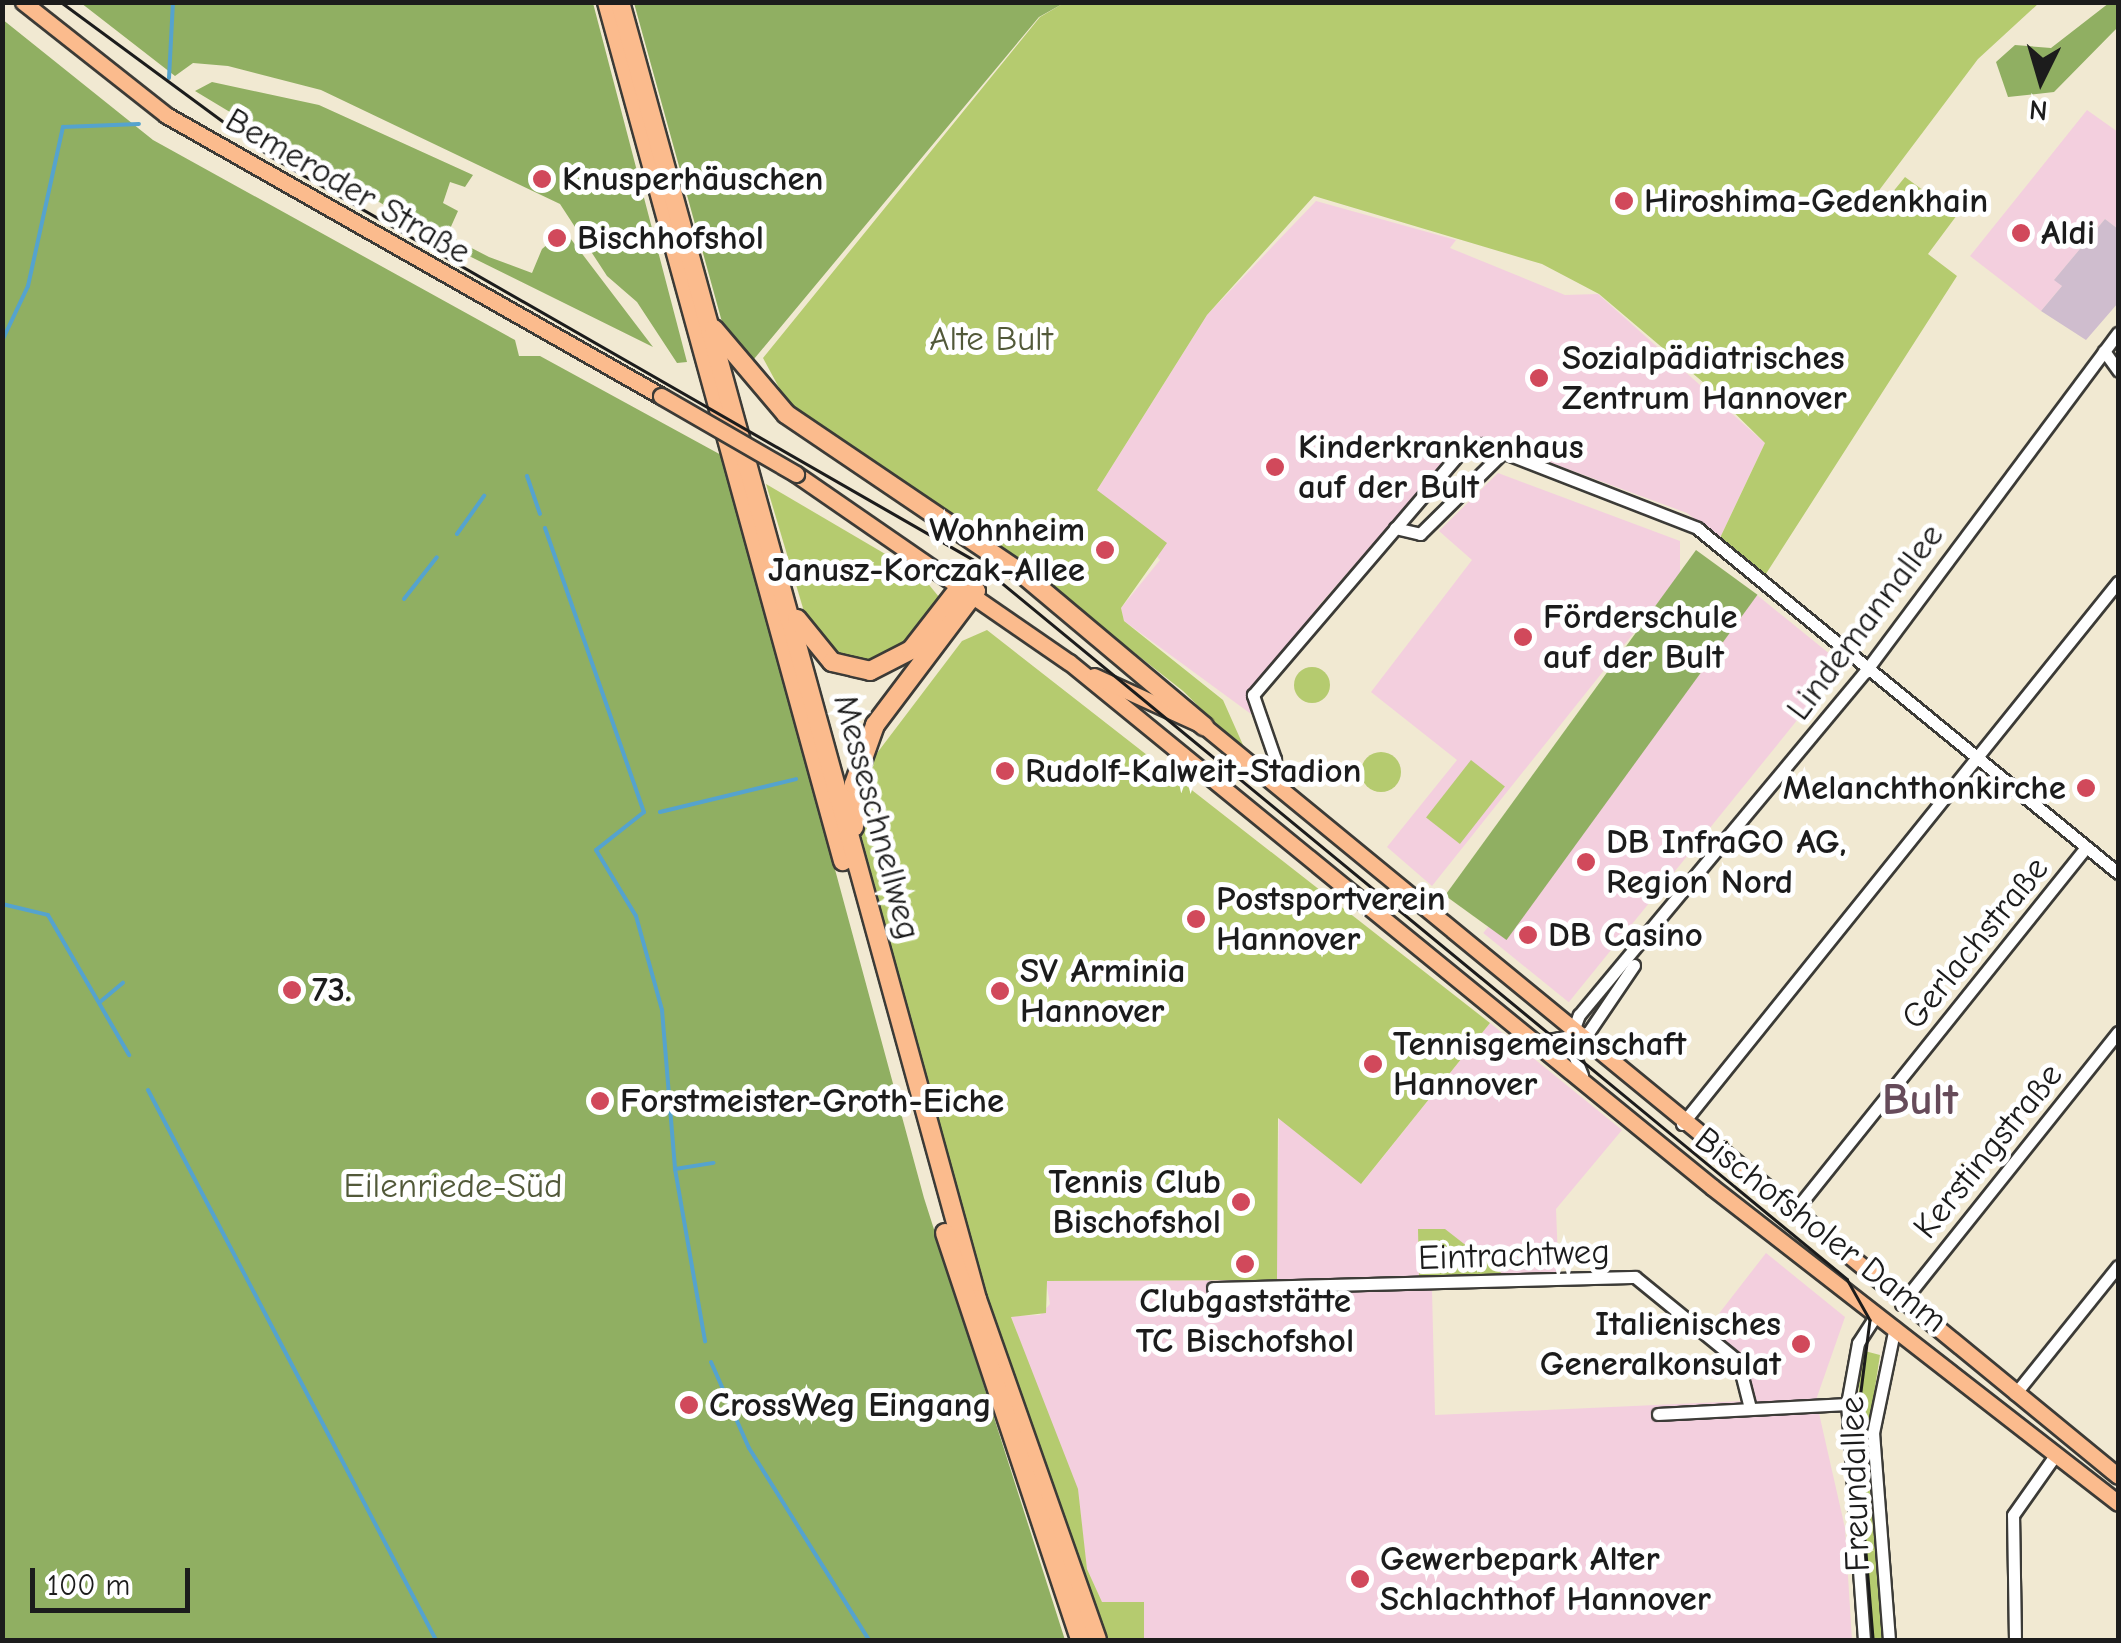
<!DOCTYPE html>
<meta charset="utf-8">
<style>
body{margin:0}
#map{position:relative;width:2121px;height:1643px;overflow:hidden;background:#f1e9d2;font-family:"Comic Neue",sans-serif}
div>[style]{position:absolute}
.built>*{inset:0;background:#f3cfde;transform-origin:0 0}
.industrial>*{inset:0;background:#cfbdce}
.green>*{inset:0;background:#b5cb6f;transform-origin:0 0}
.round{border-radius:50%}
.forest>*{inset:0;background:#90af62;transform-origin:0 0}
.stream>*{height:4px;margin:-2px;padding:0 2px;transform-origin:2px;border-radius:2px;background:#55a3ce}
.roads{filter:drop-shadow(2px 0 #3c3b37) drop-shadow(-2px 0 #3c3b37) drop-shadow(0 2px #3c3b37) drop-shadow(0 -2px #3c3b37)}
.minor>*{height:11px;margin:-5.5px;padding:0 5.5px;transform-origin:5.5px;border-radius:5.5px;background:#fff}
.major>*{height:15px;margin:-7.5px;padding:0 7.5px;transform-origin:7.5px;border-radius:7.5px;background:#fbbb8d}
.highway>*{height:18px;margin:-9px;padding:0 9px;transform-origin:9px;border-radius:9px;background:#fbbb8d}
.tram>*{height:2.5px;margin:-1.25px;padding:0 1.25px;transform-origin:1.25px;border-radius:1.25px;background:#1c1c1c}
.bridges{filter:drop-shadow(2px 0 #3c3b37) drop-shadow(-2px 0 #3c3b37) drop-shadow(0 2px #3c3b37) drop-shadow(0 -2px #3c3b37)}
.major-bridge>*{height:15px;margin:-7.5px;padding:0 7.5px;transform-origin:7.5px;border-radius:7.5px;background:#fbbb8d}
.dots>*{width:28px;height:28px;translate:-50% -50%;box-sizing:border-box;border:5px solid #fff;border-radius:50%}
span{translate:-50% -50%;white-space:nowrap;text-align:center;line-height:1.15;-webkit-text-stroke:10px #fff;paint-order:stroke}
.poi-label{font-size:35px;color:#1c1c1c;font-weight:700}
.left{translate:0 -50%;text-align:left}
.right{translate:-100% -50%;text-align:right}
.street-label{font-size:35px;color:#1c1c1c}
.park-label{font-size:35px;color:#525939}
.district-label{font-size:45px;color:#664b5a;font-weight:700}
.frame{position:absolute;inset:0;border:5px solid #1c1c1c;pointer-events:none}
.north{position:absolute;left:1991px;top:30px;width:100px;height:100px;-webkit-text-stroke:8px #fff;paint-order:stroke;rotate:185deg;font-size:28px;font-weight:700;line-height:40px;text-align:center;color:#1c1c1c}
.north::after{content:'';display:block;margin:auto;width:35px;height:45px;background:#1c1c1c;clip-path:polygon(50% 0,100% 100%,50% 72%,0 100%)}
.scale{position:absolute;left:30px;top:1568px;width:160px;height:45px;box-sizing:border-box;border:5px solid #1c1c1c;border-top:0;padding-left:12px;font-size:30px;line-height:35px;white-space:nowrap;color:#1c1c1c;-webkit-text-stroke:8px #fff;paint-order:stroke}
</style>
<div id="map">
<div class="built">
<i style="clip-path:polygon(2087px 110px,2118px 132px,2118px 229px,2105px 219px,2055px 279px,2062px 286px,2041px 311px,1970px 256px)"></i>
<i style="clip-path:polygon(1316px 201px,1456px 240px,1450px 248px,1565px 295px,1598px 294px,1765px 443px,1720px 538px,1687px 513px,1486px 439px,1461px 443px,1321px 603px,1251px 693px,1251px 714px,1124px 621px,1121px 608px,1160px 560px,1097px 490px,1207px 315px)"></i>
<i style="clip-path:polygon(1498px 473px,1680px 541px,1680px 575px,1432px 886px,1387px 847px,1457px 760px,1371px 692px,1472px 560px,1439px 531px)"></i>
<i style="left:1757px;top:595px;width:110px;height:435px;rotate:39deg"></i>
<i style="clip-path:polygon(1490px 1023px,1622px 1130px,1556px 1209px,1559px 1285px,1432px 1290px,1435px 1415px,1743px 1401px,1714px 1320px,1766px 1253px,1845px 1317px,1816px 1400px,1845px 1528px,1852px 1640px,1144px 1640px,1144px 1603px,1102px 1602px,1087px 1569px,1079px 1502px,1011px 1316px,1040px 1315px,1050px 1304px,1046px 1281px,1276px 1280px,1279px 1118px,1362px 1183px)"></i>
</div>
<div class="industrial">
<i style="clip-path:polygon(2105px 219px,2118px 229px,2118px 303px,2086px 340px,2041px 311px,2062px 286px,2054px 280px)"></i>
</div>
<div class="green">
<i style="clip-path:polygon(1064px 3px,2039px 3px,1978px 59px,1865px 209px,1874px 215px,1905px 177px,1957px 215px,1928px 254px,1957px 276px,1762px 580px,1720px 538px,1765px 443px,1704px 383px,1599px 294px,1542px 264px,1314px 196px,1207px 315px,1097px 490px,1167px 543px,1121px 608px,1124px 621px,1223px 700px,1247px 754px,1183px 691px,1027px 568px,790px 408px,763px 358px,1040px 17px)"></i>
<i style="clip-path:polygon(766px 484px,921px 575px,939px 597px,897px 654px,847px 664px,811px 635px)"></i>
<i style="clip-path:polygon(987px 630px,1490px 1023px,1361px 1184px,1278px 1118px,1277px 1280px,1047px 1281px,1046px 1313px,1011px 1317px,1078px 1489px,1087px 1569px,1102px 1602px,1144px 1602px,1144px 1640px,1108px 1640px,1003px 1362px,860px 831px,868px 765px,962px 641px)"></i>
<i class="round" style="left:1294px;top:667px;width:36px;height:36px"></i>
<i class="round" style="left:1361px;top:752px;width:40px;height:40px"></i>
<i style="left:1471px;top:760px;width:43px;height:73px;rotate:38deg"></i>
<i style="clip-path:polygon(1418px 1229px,1445px 1229px,1504px 1275px,1419px 1277px)"></i>
<i style="clip-path:polygon(1861px 1350px,1880px 1355px,1866px 1447px,1883px 1640px,1869px 1640px,1854px 1477px)"></i>
</div>
<div class="forest">
<i style="clip-path:polygon(81px 3px,593px 3px,687px 362px,677px 363px,637px 302px,607px 276px,560px 204px,321px 90px,228px 66px,193px 63px,175px 76px)"></i>
<i style="clip-path:polygon(634px 3px,1064px 3px,1039px 17px,749px 365px,722px 322px)"></i>
<i style="clip-path:polygon(2109px 3px,2118px 3px,2118px 27px,2054px 92px,2008px 97px,1996px 62px,2015px 45px,2051px 48px)"></i>
<i style="clip-path:polygon(2px 19px,153px 140px,515px 340px,519px 356px,540px 356px,723px 456px,924px 1198px,1065px 1640px,3px 1640px)"></i>
<i style="clip-path:polygon(212px 82px,319px 105px,473px 175px,465px 187px,450px 182px,443px 203px,458px 211px,449px 231px,458px 241px,489px 257px,532px 273px,542px 249px,564px 230px,653px 347px,467px 255px,195px 91px)"></i>
<i style="left:1696px;top:550px;width:76px;height:427px;rotate:36deg"></i>
</div>
<div class="stream">
<i style="left:169px;top:78px;width:76px;rotate:-87deg"></i>
<i style="left:2px;top:341px;width:61px;rotate:-64.7deg"></i>
<i style="left:28px;top:286px;width:163px;rotate:-77.6deg"></i>
<i style="left:63px;top:127px;width:76px;rotate:-2.3deg"></i>
<i style="left:527px;top:476px;width:40px;rotate:71.1deg"></i>
<i style="left:545px;top:528px;width:301px;rotate:70.8deg"></i>
<i style="left:644px;top:812px;width:61px;rotate:141.6deg"></i>
<i style="left:596px;top:850px;width:77px;rotate:58.8deg"></i>
<i style="left:636px;top:916px;width:98px;rotate:74.5deg"></i>
<i style="left:662px;top:1010px;width:160px;rotate:85.3deg"></i>
<i style="left:675px;top:1169px;width:175px;rotate:80.1deg"></i>
<i style="left:457px;top:534px;width:47px;rotate:-54.6deg"></i>
<i style="left:404px;top:599px;width:53px;rotate:-51.8deg"></i>
<i style="left:660px;top:812px;width:140px;rotate:-13.6deg"></i>
<i style="left:2px;top:904px;width:47px;rotate:13.4deg"></i>
<i style="left:48px;top:915px;width:162px;rotate:59.9deg"></i>
<i style="left:100px;top:1002px;width:30px;rotate:-40deg"></i>
<i style="left:148px;top:1090px;width:621px;rotate:62.36deg"></i>
<i style="left:675px;top:1169px;width:39px;rotate:-9deg"></i>
<i style="left:711px;top:1362px;width:94px;rotate:66.2deg"></i>
<i style="left:749px;top:1448px;width:226px;rotate:58deg"></i>
</div>
<div class="roads">
<div class="minor">
<i style="left:2104px;top:351px;width:24px;rotate:54deg"></i>
<i style="left:1395px;top:528px;width:26px;rotate:13deg"></i>
<i style="left:1420px;top:534px;width:115px;rotate:-44.6deg"></i>
<i style="left:1273px;top:784px;width:25px;rotate:-85deg"></i>
<i style="left:1275px;top:759px;width:68px;rotate:-109deg"></i>
<i style="left:1253px;top:695px;width:326px;rotate:-49.5deg"></i>
<i style="left:1465px;top:447px;width:17px;rotate:-10deg"></i>
<i style="left:1482px;top:444px;width:231px;rotate:21.3deg"></i>
<i style="left:1697px;top:528px;width:544px;rotate:39.33deg"></i>
<i style="left:1543px;top:1041px;width:46px;rotate:-10.1deg"></i>
<i style="left:1588px;top:1033px;width:82px;rotate:-55.9deg"></i>
<i style="left:1582px;top:1075px;width:35px;rotate:-112deg"></i>
<i style="left:1569px;top:1042px;width:29px;rotate:-70deg"></i>
<i style="left:1579px;top:1015px;width:447px;rotate:-50.2deg"></i>
<i style="left:1865px;top:672px;width:423px;rotate:-53.3deg"></i>
<i style="left:1682px;top:1124px;width:696px;rotate:-51.19deg"></i>
<i style="left:1793px;top:1213px;width:469px;rotate:-51.3deg"></i>
<i style="left:1213px;top:1288px;width:422px;rotate:-1.5deg"></i>
<i style="left:1635px;top:1277px;width:133px;rotate:39.2deg"></i>
<i style="left:1738px;top:1361px;width:49px;rotate:75.7deg"></i>
<i style="left:1901px;top:1304px;width:348px;rotate:-51.4deg"></i>
<i style="left:2015px;top:1394px;width:164px;rotate:-51.2deg"></i>
<i style="left:1658px;top:1414px;width:189px;rotate:-3deg"></i>
<i style="left:1864px;top:1640px;width:237px;rotate:-94.1deg"></i>
<i style="left:1847px;top:1404px;width:62px;rotate:-79.8deg"></i>
<i style="left:1858px;top:1343px;width:33px;rotate:-57deg"></i>
<i style="left:1889px;top:1640px;width:208px;rotate:-94.4deg"></i>
<i style="left:1873px;top:1433px;width:108px;rotate:-78.3deg"></i>
<i style="left:2015px;top:1640px;width:125px;rotate:-90.9deg"></i>
<i style="left:2013px;top:1515px;width:75px;rotate:-54.8deg"></i>
</div>
<div class="major">
<i style="left:23px;top:2px;width:182px;rotate:38.3deg"></i>
<i style="left:166px;top:115px;width:569px;rotate:29.58deg"></i>
<i style="left:796px;top:474px;width:331px;rotate:34.6deg"></i>
<i style="left:1069px;top:662px;width:830px;rotate:39.23deg"></i>
<i style="left:1712px;top:1187px;width:514px;rotate:37.89deg"></i>
<i style="left:1094px;top:676px;width:121px;rotate:24.4deg"></i>
<i style="left:1204px;top:726px;width:1182px;rotate:39.37deg"></i>
</div>
<div class="highway">
<i style="left:607px;top:2px;width:891px;rotate:74.64deg"></i>
<i style="left:620px;top:2px;width:1345px;rotate:74.61deg"></i>
<i style="left:977px;top:1299px;width:361px;rotate:70.6deg"></i>
<i style="left:714px;top:329px;width:111px;rotate:49.7deg"></i>
<i style="left:786px;top:414px;width:289px;rotate:34.1deg"></i>
<i style="left:1025px;top:576px;width:234px;rotate:40deg"></i>
<i style="left:797px;top:619px;width:55px;rotate:50.9deg"></i>
<i style="left:832px;top:662px;width:39px;rotate:13deg"></i>
<i style="left:870px;top:671px;width:46px;rotate:-27.1deg"></i>
<i style="left:911px;top:650px;width:86px;rotate:-52.1deg"></i>
<i style="left:854px;top:827px;width:43px;rotate:-90deg"></i>
<i style="left:854px;top:784px;width:63px;rotate:-70.4deg"></i>
<i style="left:875px;top:725px;width:168px;rotate:-53deg"></i>
<i style="left:945px;top:1233px;width:429px;rotate:71.6deg"></i>
</div>
</div>
<div class="tram">
<i style="left:61px;top:2px;width:260px;rotate:36.4deg"></i>
<i style="left:270px;top:156px;width:812px;rotate:29.85deg"></i>
<i style="left:974px;top:560px;width:1131px;rotate:39.47deg"></i>
<i style="left:1847px;top:1279px;width:47px;rotate:60.7deg"></i>
<i style="left:1870px;top:1320px;width:112px;rotate:97.2deg"></i>
<i style="left:1856px;top:1431px;width:210px;rotate:85.3deg"></i>
</div>
<div class="bridges">
<div class="major-bridge">
<i style="left:661px;top:396px;width:156px;rotate:30deg"></i>
</div>
</div>
<div class="dots">
<i style="left:542px;top:179px;background:#d1495b"></i>
<i style="left:1624px;top:201px;background:#d1495b"></i>
<i style="left:2021px;top:233px;background:#d1495b"></i>
<i style="left:557px;top:238px;background:#d1495b"></i>
<i style="left:1539px;top:378px;background:#d1495b"></i>
<i style="left:1275px;top:467px;background:#d1495b"></i>
<i style="left:1105px;top:550px;background:#d1495b"></i>
<i style="left:1523px;top:637px;background:#d1495b"></i>
<i style="left:1005px;top:771px;background:#d1495b"></i>
<i style="left:2086px;top:788px;background:#d1495b"></i>
<i style="left:1586px;top:862px;background:#d1495b"></i>
<i style="left:1196px;top:919px;background:#d1495b"></i>
<i style="left:1528px;top:935px;background:#d1495b"></i>
<i style="left:292px;top:990px;background:#d1495b"></i>
<i style="left:1000px;top:991px;background:#d1495b"></i>
<i style="left:1373px;top:1064px;background:#d1495b"></i>
<i style="left:600px;top:1101px;background:#d1495b"></i>
<i style="left:1241px;top:1202px;background:#d1495b"></i>
<i style="left:1245px;top:1264px;background:#d1495b"></i>
<i style="left:1801px;top:1344px;background:#d1495b"></i>
<i style="left:689px;top:1405px;background:#d1495b"></i>
<i style="left:1360px;top:1579px;background:#d1495b"></i>
</div>
<div class="poi-label">
<span class="left" style="left:562px;top:179px">Knusperhäuschen</span>
<span class="left" style="left:1644px;top:201px">Hiroshima-Gedenkhain</span>
<span class="left" style="left:2041px;top:233px">Aldi</span>
<span class="left" style="left:577px;top:238px">Bischhofshol</span>
<span class="left" style="left:1562px;top:378px">Sozialpädiatrisches<br>Zentrum Hannover</span>
<span class="left" style="left:1298px;top:467px">Kinderkrankenhaus<br>auf der Bult</span>
<span class="right" style="left:1085px;top:550px">Wohnheim<br>Janusz-Korczak-Allee</span>
<span class="left" style="left:1543px;top:637px">Förderschule<br>auf der Bult</span>
<span class="left" style="left:1025px;top:771px">Rudolf-Kalweit-Stadion</span>
<span class="right" style="left:2066px;top:788px">Melanchthonkirche</span>
<span class="left" style="left:1606px;top:862px">DB InfraGO AG,<br>Region Nord</span>
<span class="left" style="left:1216px;top:919px">Postsportverein<br>Hannover</span>
<span class="left" style="left:1548px;top:935px">DB Casino</span>
<span class="left" style="left:1020px;top:991px">SV Arminia<br>Hannover</span>
<span class="left" style="left:312px;top:990px">73.</span>
<span class="left" style="left:1393px;top:1064px">Tennisgemeinschaft<br>Hannover</span>
<span class="left" style="left:620px;top:1101px">Forstmeister-Groth-Eiche</span>
<span class="right" style="left:1221px;top:1202px">Tennis Club<br>Bischofshol</span>
<span style="left:1245px;top:1321px">Clubgaststätte<br>TC Bischofshol</span>
<span class="right" style="left:1781px;top:1344px">Italienisches<br>Generalkonsulat</span>
<span class="left" style="left:709px;top:1405px">CrossWeg Eingang</span>
<span class="left" style="left:1380px;top:1579px">Gewerbepark Alter<br>Schlachthof Hannover</span>
</div>
<div class="street-label">
<span style="left:348px;top:186px;rotate:30deg">Bemeroder Straße</span>
<span style="left:1865px;top:622px;rotate:-53deg">Lindemannallee</span>
<span style="left:877px;top:817px;rotate:75deg">Messeschnellweg</span>
<span style="left:1975px;top:943px;rotate:-51deg">Gerlachstraße</span>
<span style="left:1988px;top:1151px;rotate:-51deg">Kerstingstraße</span>
<span style="left:1821px;top:1230px;rotate:38deg">Bischofsholer Damm</span>
<span style="left:1514px;top:1255px;rotate:-2deg">Eintrachtweg</span>
<span style="left:1855px;top:1484px;rotate:-92deg">Freundallee</span>
</div>
<div class="park-label">
<span style="left:991px;top:339px">Alte Bult</span>
<span style="left:453px;top:1186px">Eilenriede-Süd</span>
</div>
<div class="district-label">
<span style="left:1920px;top:1100px">Bult</span>
</div>
<div class="frame"></div>
<div class="north">N</div>
<div class="scale">100 m</div>
</div>
